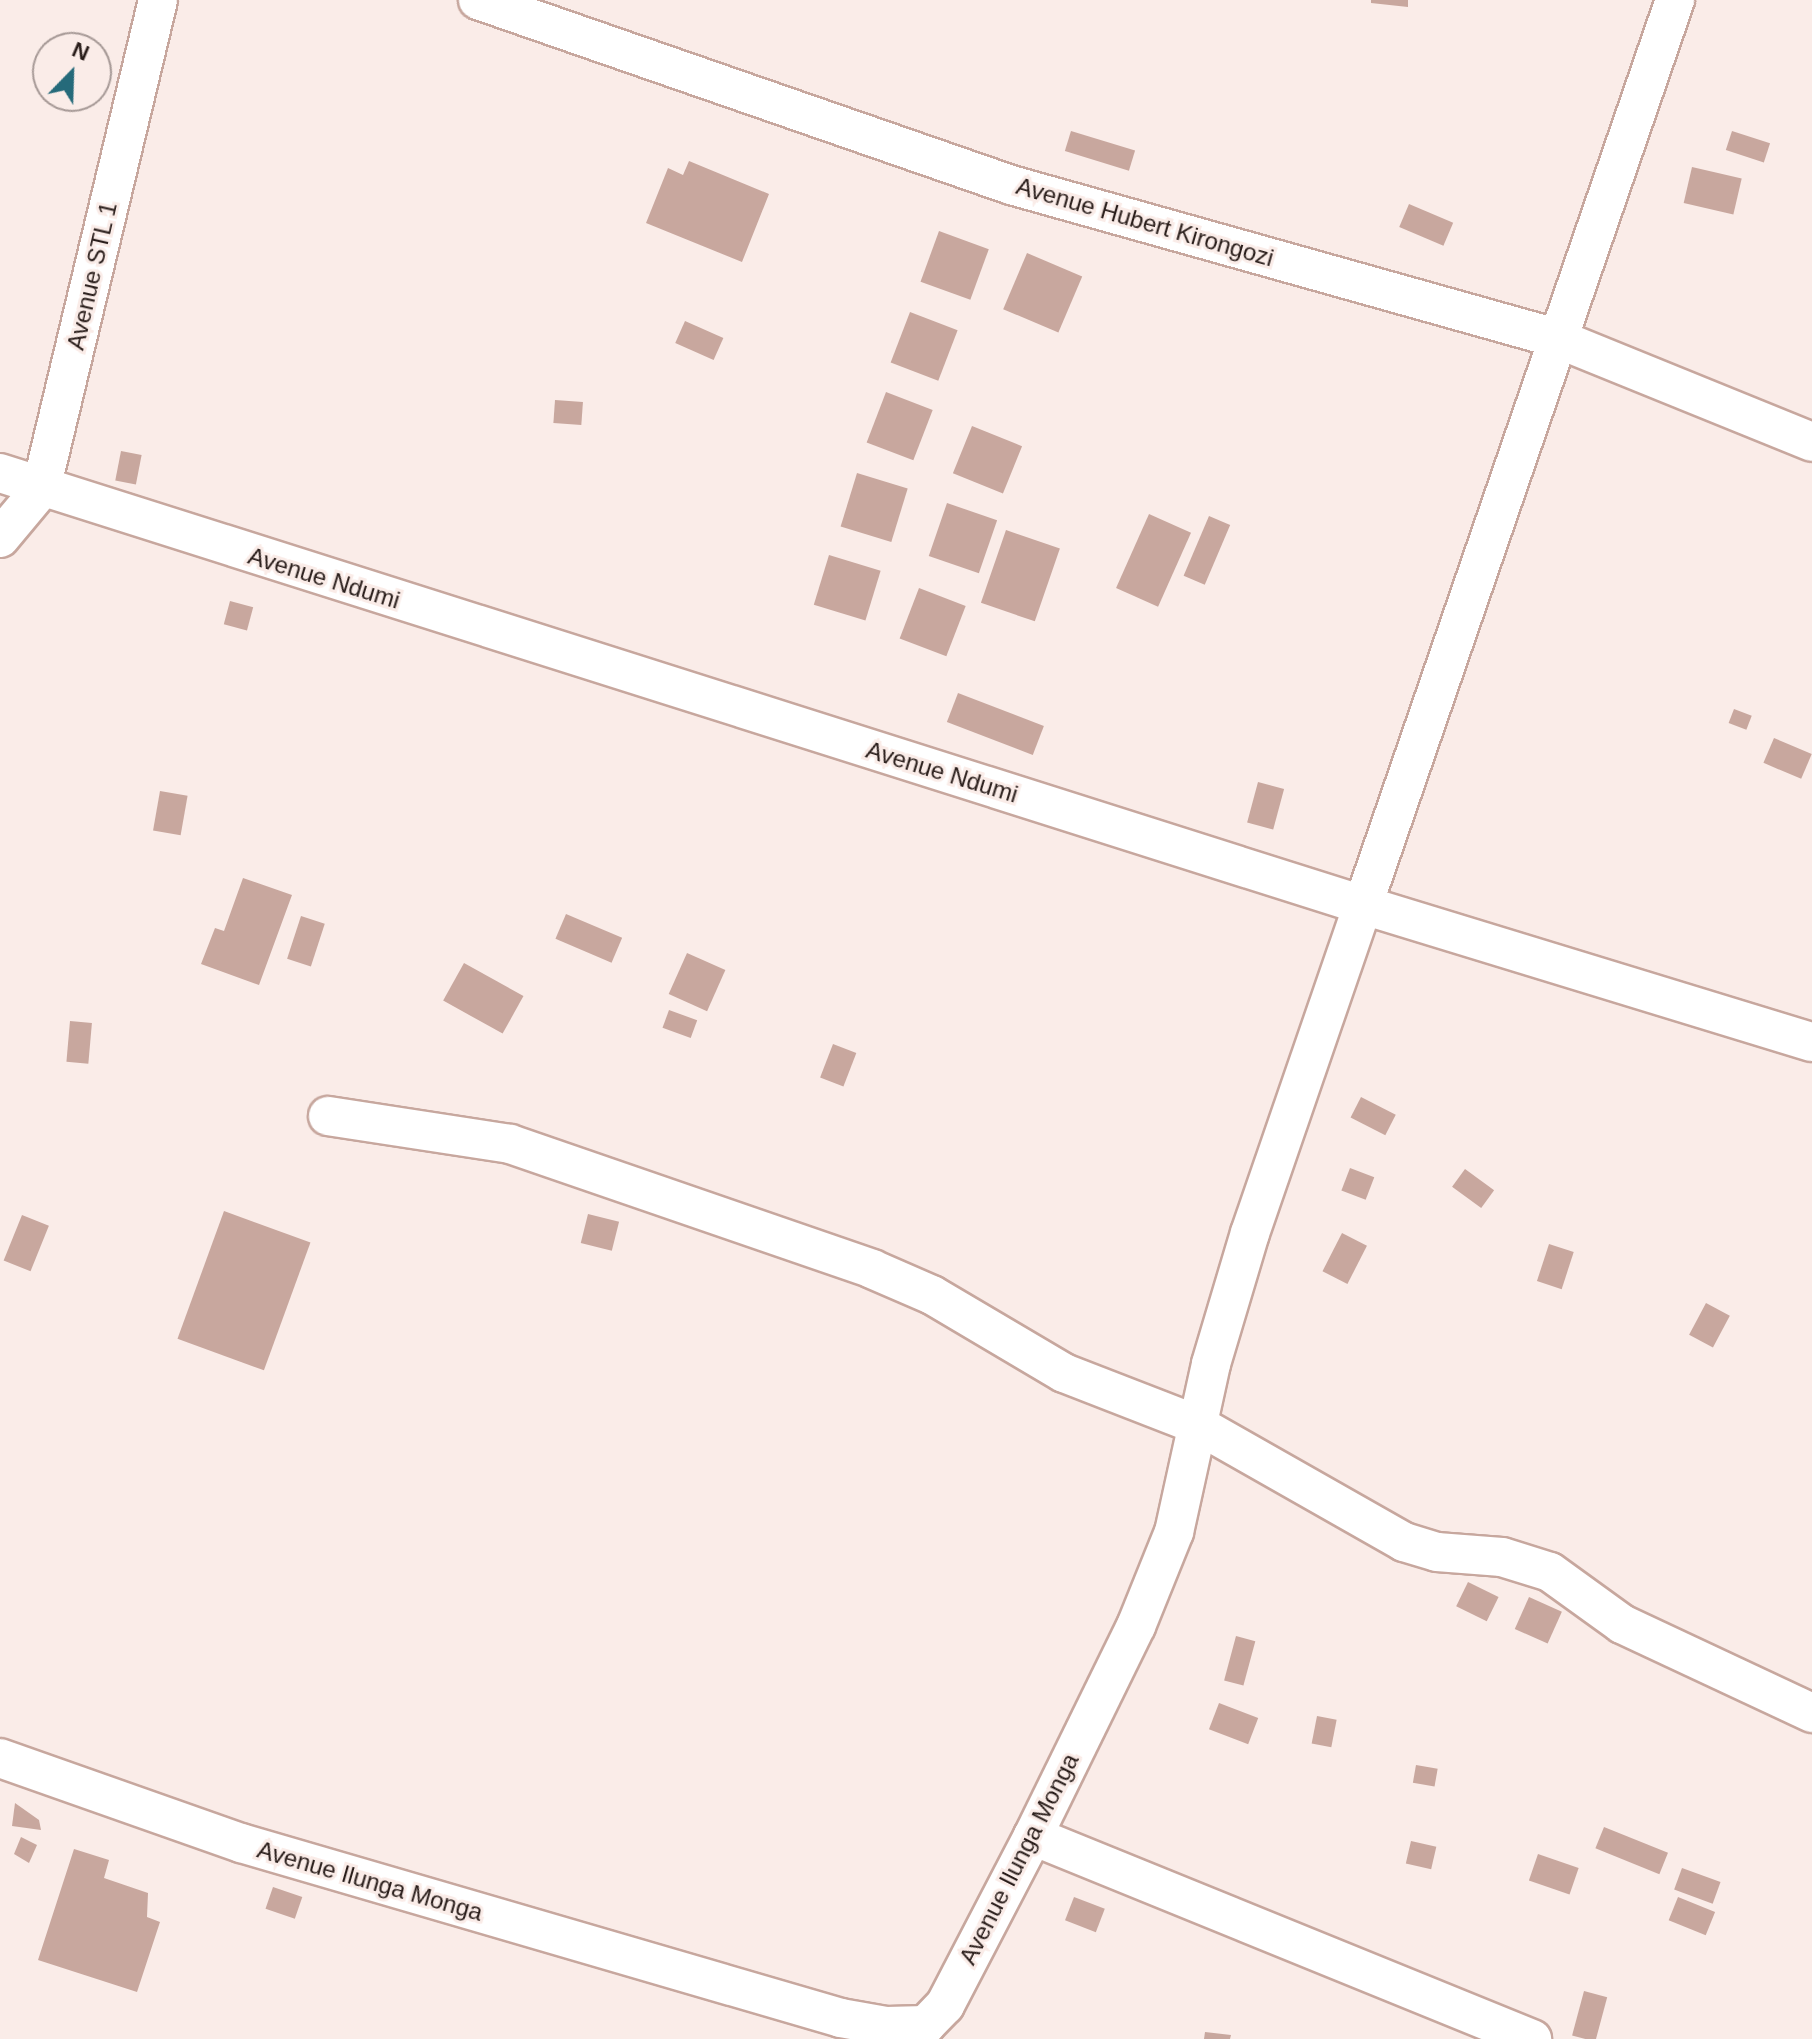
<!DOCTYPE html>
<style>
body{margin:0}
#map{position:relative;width:1812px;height:2039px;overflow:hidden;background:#faece8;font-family:Helvetica,sans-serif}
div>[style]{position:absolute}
.building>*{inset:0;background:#c8a79e;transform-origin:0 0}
.roads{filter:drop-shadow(2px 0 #c7a79e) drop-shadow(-2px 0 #c7a79e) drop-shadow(0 2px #c7a79e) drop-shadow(0 -2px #c7a79e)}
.minor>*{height:38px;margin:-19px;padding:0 19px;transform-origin:19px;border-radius:19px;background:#fff}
span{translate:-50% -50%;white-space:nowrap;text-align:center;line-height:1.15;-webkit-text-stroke:6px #faece8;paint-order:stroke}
.street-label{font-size:24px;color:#291d1a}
.north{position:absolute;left:32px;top:32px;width:80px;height:80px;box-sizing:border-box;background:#faece8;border:2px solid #a69996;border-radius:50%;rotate:23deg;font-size:22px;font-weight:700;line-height:32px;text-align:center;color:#291d1a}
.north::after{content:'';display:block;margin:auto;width:28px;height:36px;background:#256a7a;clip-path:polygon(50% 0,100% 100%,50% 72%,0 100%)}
</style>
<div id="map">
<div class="building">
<i style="clip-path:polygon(1371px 0,1408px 0,1408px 7px,1371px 3px)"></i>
<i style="left:1071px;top:131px;width:67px;height:21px;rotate:17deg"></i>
<i style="left:1732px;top:131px;width:40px;height:20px;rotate:18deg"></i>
<i style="clip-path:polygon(689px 161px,769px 194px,742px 262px,646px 223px,668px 168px,683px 175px)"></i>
<i style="left:1692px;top:167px;width:51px;height:37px;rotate:13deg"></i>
<i style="left:1409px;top:204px;width:48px;height:25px;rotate:23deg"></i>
<i style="left:939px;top:231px;width:53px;height:54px;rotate:20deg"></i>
<i style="left:1027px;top:253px;width:60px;height:61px;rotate:23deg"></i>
<i style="left:910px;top:312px;width:51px;height:54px;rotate:21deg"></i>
<i style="left:685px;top:321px;width:42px;height:24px;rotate:24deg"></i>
<i style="left:886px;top:392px;width:50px;height:54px;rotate:21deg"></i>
<i style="left:555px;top:400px;width:28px;height:23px;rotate:4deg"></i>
<i style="left:972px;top:426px;width:54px;height:51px;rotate:22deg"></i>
<i style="left:121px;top:451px;width:21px;height:30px;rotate:11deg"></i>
<i style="left:857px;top:473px;width:53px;height:56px;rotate:17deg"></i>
<i style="left:947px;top:503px;width:53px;height:56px;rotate:19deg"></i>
<i style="left:1149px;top:514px;width:46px;height:81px;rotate:24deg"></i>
<i style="left:1209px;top:516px;width:23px;height:65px;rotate:23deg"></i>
<i style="left:1006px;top:530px;width:57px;height:77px;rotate:19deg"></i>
<i style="left:829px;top:555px;width:54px;height:52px;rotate:17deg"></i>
<i style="left:919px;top:588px;width:50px;height:54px;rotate:21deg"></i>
<i style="left:230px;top:601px;width:24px;height:24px;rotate:15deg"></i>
<i style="left:958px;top:693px;width:92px;height:31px;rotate:21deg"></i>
<i style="left:1734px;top:709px;width:19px;height:15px;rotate:21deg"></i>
<i style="left:1774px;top:738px;width:41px;height:27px;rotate:23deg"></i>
<i style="left:1258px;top:782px;width:27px;height:42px;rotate:15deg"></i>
<i style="left:160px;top:791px;width:28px;height:40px;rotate:10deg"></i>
<i style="clip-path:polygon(243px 878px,292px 895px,259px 985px,201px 964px,215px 928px,224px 931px)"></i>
<i style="left:566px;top:914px;width:61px;height:27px;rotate:23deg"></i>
<i style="left:301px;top:916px;width:25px;height:45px;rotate:18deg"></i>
<i style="left:687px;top:953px;width:42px;height:45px;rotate:24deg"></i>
<i style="left:464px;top:963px;width:68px;height:43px;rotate:29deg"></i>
<i style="left:669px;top:1010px;width:30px;height:19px;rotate:20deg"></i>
<i style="left:70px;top:1021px;width:22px;height:41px;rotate:5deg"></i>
<i style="left:833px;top:1044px;width:25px;height:36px;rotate:21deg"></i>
<i style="left:1361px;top:1097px;width:39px;height:23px;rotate:27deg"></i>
<i style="left:1350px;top:1168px;width:26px;height:24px;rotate:21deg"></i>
<i style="left:1465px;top:1169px;width:36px;height:22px;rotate:36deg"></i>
<i style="left:224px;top:1211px;width:92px;height:136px;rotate:20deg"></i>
<i style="left:588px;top:1214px;width:32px;height:30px;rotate:14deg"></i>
<i style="left:22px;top:1215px;width:29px;height:49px;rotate:22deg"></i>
<i style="left:1342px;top:1233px;width:28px;height:43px;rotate:27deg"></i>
<i style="left:1549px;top:1244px;width:26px;height:39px;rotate:18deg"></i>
<i style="left:1706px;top:1303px;width:27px;height:36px;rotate:28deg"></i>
<i style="left:1468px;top:1582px;width:34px;height:27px;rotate:26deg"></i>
<i style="left:1529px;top:1597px;width:36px;height:35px;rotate:24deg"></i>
<i style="left:1236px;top:1636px;width:20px;height:46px;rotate:15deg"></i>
<i style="left:1219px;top:1703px;width:42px;height:28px;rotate:21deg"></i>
<i style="left:1317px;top:1716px;width:20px;height:28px;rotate:11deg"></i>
<i style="left:1416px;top:1765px;width:22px;height:18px;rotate:10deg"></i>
<i style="clip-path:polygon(15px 1803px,39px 1820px,41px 1830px,12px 1826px)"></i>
<i style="left:1604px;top:1827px;width:69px;height:23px;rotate:22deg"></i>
<i style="clip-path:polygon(21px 1837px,37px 1845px,29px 1863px,14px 1854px)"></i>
<i style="left:1411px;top:1841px;width:26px;height:23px;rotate:13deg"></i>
<i style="clip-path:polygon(74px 1849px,109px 1860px,104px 1878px,148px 1893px,147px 1917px,160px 1922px,137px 1992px,38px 1960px)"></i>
<i style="left:1538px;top:1854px;width:43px;height:28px;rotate:19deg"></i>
<i style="left:1682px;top:1868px;width:41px;height:23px;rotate:20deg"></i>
<i style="left:273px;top:1887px;width:31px;height:23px;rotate:19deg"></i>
<i style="left:1074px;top:1897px;width:33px;height:25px;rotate:21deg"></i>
<i style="left:1678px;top:1897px;width:40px;height:25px;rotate:22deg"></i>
<i style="left:1584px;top:1991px;width:24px;height:46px;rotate:15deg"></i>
<i style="clip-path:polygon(1205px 2032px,1231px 2035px,1230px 2039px,1204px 2039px)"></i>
</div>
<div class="roads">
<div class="minor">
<i style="left:478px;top:0;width:564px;rotate:19.14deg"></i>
<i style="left:1011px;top:185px;width:566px;rotate:15.68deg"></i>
<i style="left:1556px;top:338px;width:276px;rotate:22.1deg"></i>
<i style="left:1675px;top:0;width:957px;rotate:109.02deg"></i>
<i style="left:1363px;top:905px;width:469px;rotate:17deg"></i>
<i style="left:0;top:473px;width:1430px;rotate:17.59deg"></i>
<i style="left:1363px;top:905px;width:347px;rotate:109deg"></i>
<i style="left:1250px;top:1233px;width:137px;rotate:106.6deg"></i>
<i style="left:1211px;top:1364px;width:172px;rotate:102.4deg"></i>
<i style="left:1174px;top:1532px;width:101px;rotate:112deg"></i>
<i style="left:1136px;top:1626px;width:234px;rotate:116.1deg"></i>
<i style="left:1033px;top:1836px;width:191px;rotate:117.5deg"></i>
<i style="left:945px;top:2005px;width:28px;rotate:134deg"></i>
<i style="left:926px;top:2025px;width:40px;rotate:178.6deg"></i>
<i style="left:886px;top:2026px;width:46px;rotate:-169.9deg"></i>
<i style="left:841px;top:2018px;width:625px;rotate:-163.74deg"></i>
<i style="left:241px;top:1843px;width:256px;rotate:-160.6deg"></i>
<i style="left:0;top:538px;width:64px;rotate:-50.1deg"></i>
<i style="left:41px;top:489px;width:503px;rotate:-76.54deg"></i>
<i style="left:328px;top:1116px;width:184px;rotate:8.7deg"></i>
<i style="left:510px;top:1144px;width:383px;rotate:19deg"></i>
<i style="left:872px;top:1269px;width:65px;rotate:23.4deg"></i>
<i style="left:932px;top:1295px;width:153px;rotate:30.6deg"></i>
<i style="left:1064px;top:1373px;width:144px;rotate:21.2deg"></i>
<i style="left:1198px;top:1425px;width:237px;rotate:29.6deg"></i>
<i style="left:1404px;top:1542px;width:34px;rotate:17deg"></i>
<i style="left:1437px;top:1552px;width:65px;rotate:4.4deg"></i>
<i style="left:1502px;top:1557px;width:50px;rotate:17.4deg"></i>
<i style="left:1550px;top:1572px;width:89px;rotate:35.8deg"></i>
<i style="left:1622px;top:1624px;width:210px;rotate:25.1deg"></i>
<i style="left:1033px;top:1836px;width:539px;rotate:22.14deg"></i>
</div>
</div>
<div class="street-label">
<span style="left:1145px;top:222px;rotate:16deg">Avenue Hubert Kirongozi</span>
<span style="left:92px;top:276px;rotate:-77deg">Avenue STL 1</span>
<span style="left:324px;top:578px;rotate:17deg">Avenue Ndumi</span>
<span style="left:942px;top:772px;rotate:17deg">Avenue Ndumi</span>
<span style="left:1019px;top:1859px;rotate:-63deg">Avenue Ilunga Monga</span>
<span style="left:370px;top:1881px;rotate:16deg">Avenue Ilunga Monga</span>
</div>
<div class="north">N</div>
</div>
